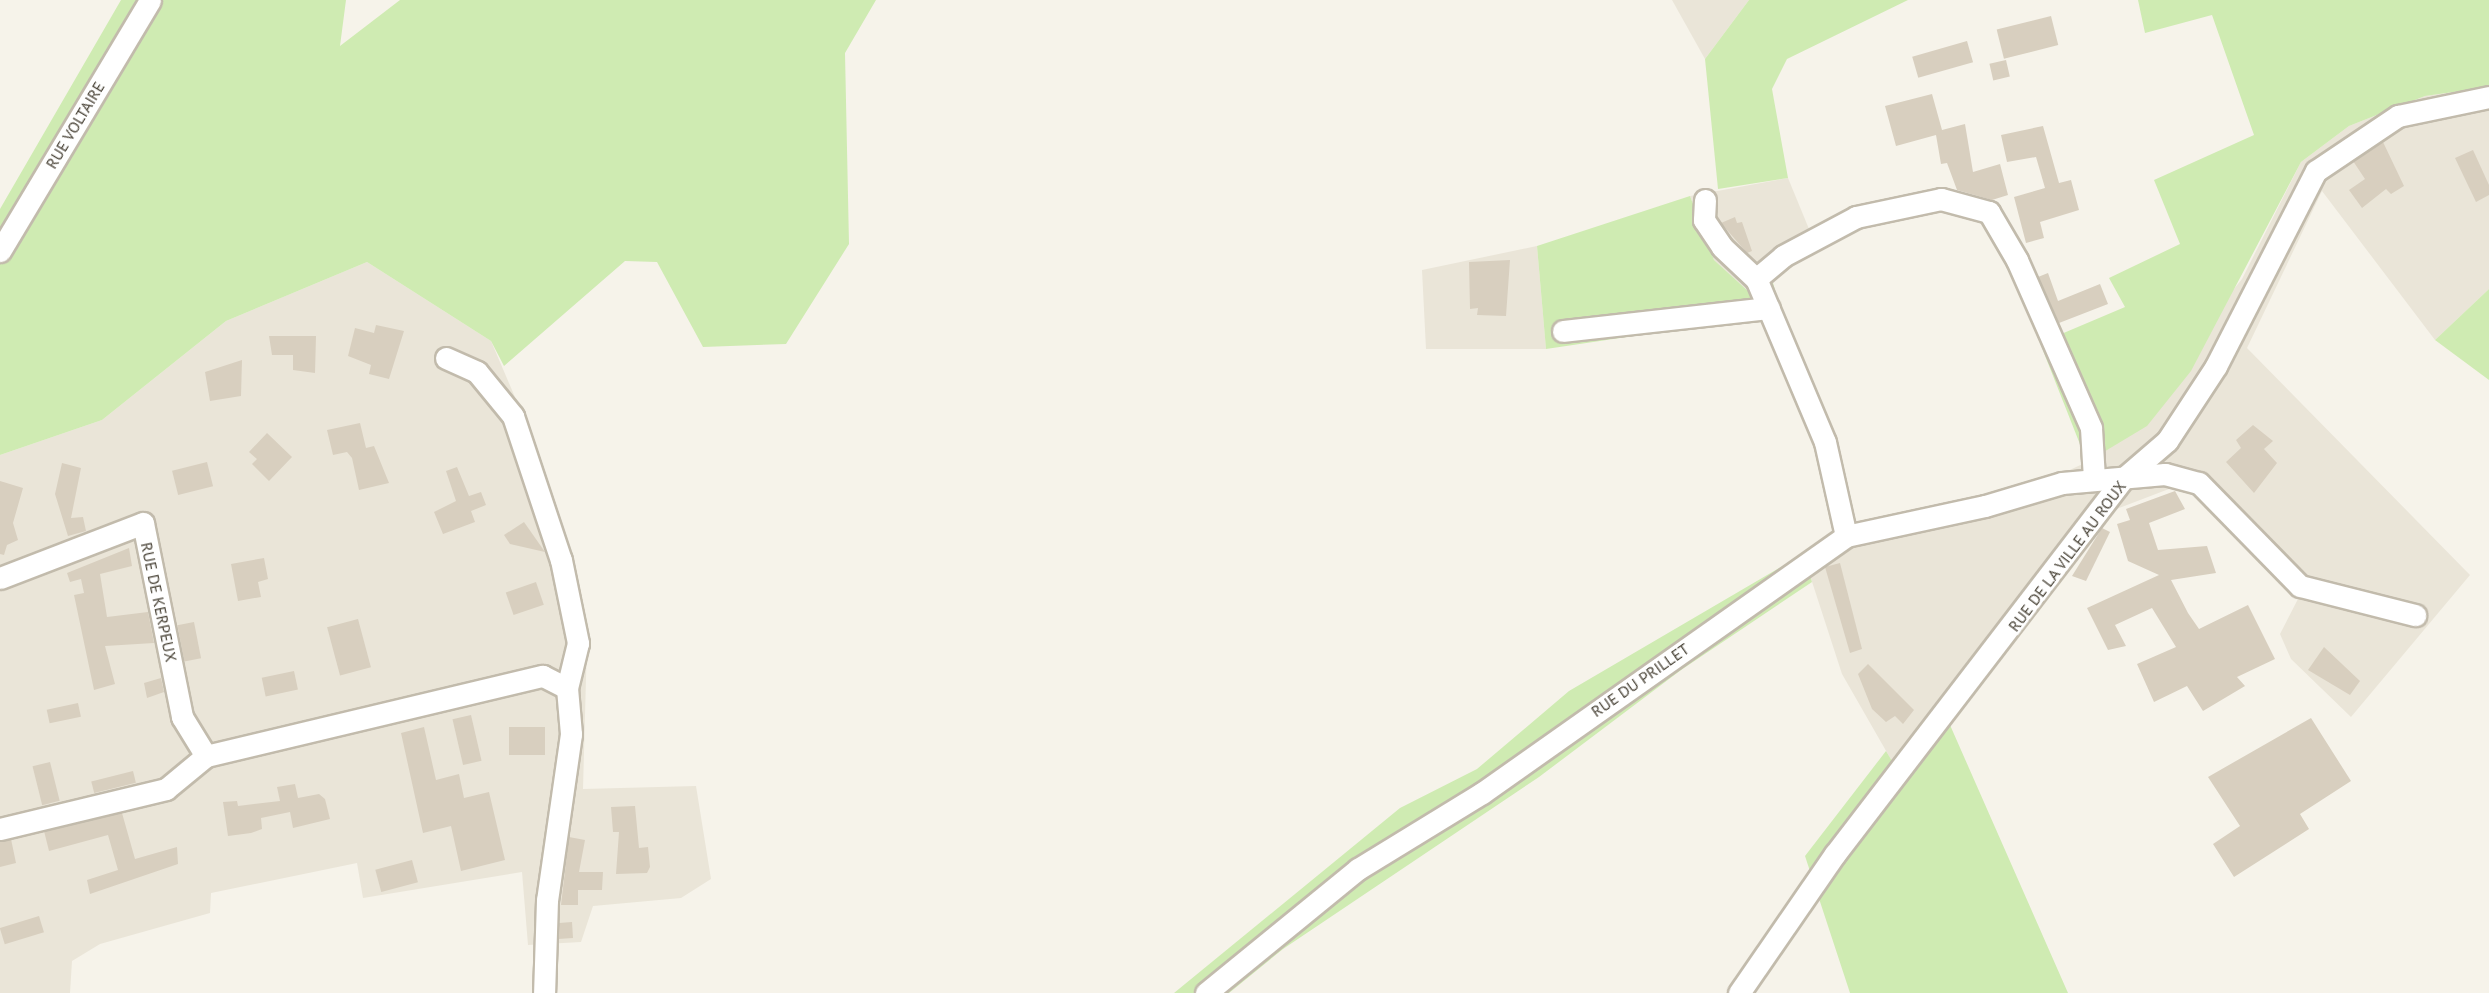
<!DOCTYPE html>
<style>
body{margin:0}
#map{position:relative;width:2489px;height:993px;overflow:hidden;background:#f6f3ea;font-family:"PT Sans",sans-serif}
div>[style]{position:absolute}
.residential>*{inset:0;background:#eae5d8}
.green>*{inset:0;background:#cfebb2}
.building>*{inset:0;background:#d8cfbf;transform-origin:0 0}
.roads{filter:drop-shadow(2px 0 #c2bbac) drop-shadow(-2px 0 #c2bbac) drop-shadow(0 2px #c2bbac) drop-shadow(0 -2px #c2bbac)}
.minor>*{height:21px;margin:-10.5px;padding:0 10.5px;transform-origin:10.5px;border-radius:10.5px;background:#fff}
span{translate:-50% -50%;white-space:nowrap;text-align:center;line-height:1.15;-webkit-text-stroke:5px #fff;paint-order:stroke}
.street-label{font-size:16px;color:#4a4438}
</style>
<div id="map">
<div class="residential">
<i style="clip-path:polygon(1672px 0,1749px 0,1705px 59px)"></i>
<i style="clip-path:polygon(2489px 87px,2489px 289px,2435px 340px,2322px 191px,2247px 348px,2470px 575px,2351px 717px,2291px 659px,2280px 634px,2298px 599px,2182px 484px,2106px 513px,1950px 725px,1901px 777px,1842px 674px,1803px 554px,2037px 485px,2087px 462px,2106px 448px,2242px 279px,2301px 162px,2349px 126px,2425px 96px)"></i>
<i style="clip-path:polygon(1788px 178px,1816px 246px,1748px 291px,1714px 260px,1690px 196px)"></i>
<i style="clip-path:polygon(1537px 246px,1546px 349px,1426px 349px,1422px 270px)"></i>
<i style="clip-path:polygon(367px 262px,491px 341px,529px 430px,587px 642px,583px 789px,696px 786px,711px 879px,681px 898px,593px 906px,581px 942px,528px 945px,522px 872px,363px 898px,357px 863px,211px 893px,210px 913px,100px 944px,72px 961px,70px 993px,0 993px,0 455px,102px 420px,226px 321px)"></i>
</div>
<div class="green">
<i style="clip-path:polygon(121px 0,346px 0,340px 46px,400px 0,876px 0,845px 53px,849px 244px,786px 344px,703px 347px,657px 262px,625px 261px,504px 366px,491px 341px,367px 262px,226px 321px,102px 420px,0 455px,0 209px)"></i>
<i style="clip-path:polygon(1749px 0,1908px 0,1787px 59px,1772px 89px,1788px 178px,1718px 189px,1705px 59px)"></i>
<i style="clip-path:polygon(2138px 0,2489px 0,2489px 87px,2425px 96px,2349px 126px,2301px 162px,2191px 371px,2147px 426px,2087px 462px,2040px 343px,2125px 307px,2109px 278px,2180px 244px,2154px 180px,2254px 135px,2212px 15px,2145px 33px)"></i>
<i style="clip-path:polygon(1690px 196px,1714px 260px,1748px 291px,1771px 276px,1782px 314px,1546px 349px,1537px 246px)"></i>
<i style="clip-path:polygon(2489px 289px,2489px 380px,2435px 340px)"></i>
<i style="clip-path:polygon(1803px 554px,1812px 582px,1681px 670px,1539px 777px,1283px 949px,1229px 993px,1174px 993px,1400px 808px,1477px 769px,1569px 691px)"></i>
<i style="clip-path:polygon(1950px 725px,2068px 993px,1850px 993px,1805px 856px,1886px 751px,1901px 776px)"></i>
</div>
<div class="building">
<i style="left:2051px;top:16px;width:30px;height:56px;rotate:76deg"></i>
<i style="left:1967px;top:41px;width:22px;height:57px;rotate:74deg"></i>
<i style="left:2006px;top:60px;width:17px;height:17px;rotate:77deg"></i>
<i style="clip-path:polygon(1932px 94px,1942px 130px,1965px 124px,1973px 172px,2000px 164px,2008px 195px,1992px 200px,1957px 190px,1947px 163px,1941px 164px,1936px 135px,1896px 146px,1885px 106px)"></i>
<i style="clip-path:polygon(2043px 126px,2059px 183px,2071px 180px,2079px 210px,2040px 222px,2044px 238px,2026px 243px,2014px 197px,2045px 188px,2036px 157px,2007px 162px,2001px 135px)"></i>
<i style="clip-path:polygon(2383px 142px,2404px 186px,2391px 194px,2386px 189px,2362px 208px,2349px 190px,2365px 179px,2353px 161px)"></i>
<i style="clip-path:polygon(2473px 150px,2489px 185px,2489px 195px,2476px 202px,2455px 158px)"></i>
<i style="clip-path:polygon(1735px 217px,1737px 223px,1742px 222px,1752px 251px,1747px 253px,1721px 223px)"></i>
<i style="clip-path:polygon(1510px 260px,1506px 316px,1477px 315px,1478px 308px,1470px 309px,1469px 262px)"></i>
<i style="clip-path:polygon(2048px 273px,2058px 301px,2100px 284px,2108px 304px,2059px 323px,2038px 277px)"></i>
<i style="clip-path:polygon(376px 325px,404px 331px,389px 379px,369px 374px,371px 365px,348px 356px,355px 328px,374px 333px)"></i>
<i style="clip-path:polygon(269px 336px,316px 336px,315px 373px,293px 370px,293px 355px,272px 355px)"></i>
<i style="clip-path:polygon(242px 360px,241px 396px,210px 401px,205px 372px)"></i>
<i style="clip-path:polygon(360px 423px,366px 448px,374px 446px,389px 483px,359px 490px,352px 458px,347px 452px,333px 455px,327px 430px)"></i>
<i style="clip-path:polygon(2253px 425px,2273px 441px,2264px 449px,2277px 463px,2254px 493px,2226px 462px,2241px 448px,2236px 440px)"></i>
<i style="clip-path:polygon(267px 433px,292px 457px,269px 481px,252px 464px,257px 459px,249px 452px)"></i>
<i style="left:207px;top:462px;width:25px;height:36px;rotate:76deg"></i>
<i style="clip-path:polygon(62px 463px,81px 468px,71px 518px,83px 517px,86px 531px,68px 536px,55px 494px)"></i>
<i style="clip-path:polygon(457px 467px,469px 496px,481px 492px,486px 505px,471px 511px,475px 522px,443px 534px,434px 512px,456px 501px,446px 471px)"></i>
<i style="clip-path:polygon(0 481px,23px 488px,13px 523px,18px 540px,7px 545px,4px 555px,0 554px)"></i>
<i style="clip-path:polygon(2175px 491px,2185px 509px,2149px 523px,2158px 550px,2207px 546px,2216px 573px,2171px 580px,2188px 613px,2199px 629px,2248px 605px,2275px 659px,2237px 677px,2245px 686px,2203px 711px,2187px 686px,2154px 702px,2137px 664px,2176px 647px,2152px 608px,2115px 625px,2126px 646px,2108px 650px,2087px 608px,2159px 575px,2128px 561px,2117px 524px,2130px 520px,2126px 509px)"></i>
<i style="clip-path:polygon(524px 522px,545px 552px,510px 544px,504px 535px)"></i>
<i style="clip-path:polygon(2102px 528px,2110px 532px,2086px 581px,2072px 576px)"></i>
<i style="clip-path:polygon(129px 548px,132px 566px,100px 574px,107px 617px,148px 612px,154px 643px,105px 646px,115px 684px,94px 690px,74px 595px,84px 593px,81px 579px,70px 582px,67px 573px)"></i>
<i style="clip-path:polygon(264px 558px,268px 579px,258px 582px,261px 597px,238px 601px,231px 564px)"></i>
<i style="clip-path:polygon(1840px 563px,1862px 649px,1850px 653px,1825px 567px)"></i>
<i style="left:536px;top:582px;width:24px;height:32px;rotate:71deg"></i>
<i style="left:358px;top:619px;width:50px;height:32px;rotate:75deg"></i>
<i style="left:194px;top:622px;width:37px;height:17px;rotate:79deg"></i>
<i style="clip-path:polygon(2324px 647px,2360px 681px,2350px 695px,2308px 670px)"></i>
<i style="clip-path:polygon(1868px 664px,1914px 710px,1903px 724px,1895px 716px,1886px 722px,1872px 709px,1858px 674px)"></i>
<i style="left:294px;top:671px;width:19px;height:33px;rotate:78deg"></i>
<i style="clip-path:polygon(161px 678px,164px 692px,147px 698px,144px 683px)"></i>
<i style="left:78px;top:703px;width:14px;height:32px;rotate:78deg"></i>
<i style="left:471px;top:715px;width:47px;height:19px;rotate:77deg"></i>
<i style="clip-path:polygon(2311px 718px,2351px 781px,2300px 814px,2309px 829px,2234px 877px,2213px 844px,2240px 826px,2208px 777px)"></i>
<i style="clip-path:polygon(424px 727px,436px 780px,459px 774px,464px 798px,489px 792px,505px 860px,461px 871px,451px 826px,423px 833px,401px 733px)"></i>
<i style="left:509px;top:727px;width:36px;height:28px"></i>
<i style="left:50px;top:762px;width:40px;height:18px;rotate:76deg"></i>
<i style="left:133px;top:771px;width:12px;height:43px;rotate:76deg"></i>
<i style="clip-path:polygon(295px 784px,298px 798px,319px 794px,325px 799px,330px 819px,293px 828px,290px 812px,261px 818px,262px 829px,251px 833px,228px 836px,223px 802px,237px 801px,238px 806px,280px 801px,277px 787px)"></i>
<i style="clip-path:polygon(635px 806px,639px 848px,648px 847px,650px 867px,647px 873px,616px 874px,619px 832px,613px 832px,611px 807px)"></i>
<i style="clip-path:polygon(122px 813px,135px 859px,177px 847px,178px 864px,90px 894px,87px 880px,118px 870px,108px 835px,49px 851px,44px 831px)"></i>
<i style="clip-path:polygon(569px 837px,585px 840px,579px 872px,603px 872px,602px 890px,578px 890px,578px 905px,561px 905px)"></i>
<i style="clip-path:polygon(11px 839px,16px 863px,0 867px,0 841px)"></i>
<i style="left:412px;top:860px;width:23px;height:38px;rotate:75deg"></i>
<i style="left:39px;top:916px;width:17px;height:41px;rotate:73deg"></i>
<i style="clip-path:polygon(572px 922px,573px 938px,558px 939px,559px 923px)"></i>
</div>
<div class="roads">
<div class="minor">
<i style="left:1705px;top:200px;width:20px;rotate:93deg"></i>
<i style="left:1704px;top:220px;width:32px;rotate:56deg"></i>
<i style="left:1722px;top:247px;width:47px;rotate:43.3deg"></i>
<i style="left:0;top:251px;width:292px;rotate:-59.1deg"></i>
<i style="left:1563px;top:331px;width:207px;rotate:-6.4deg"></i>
<i style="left:446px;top:358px;width:34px;rotate:24deg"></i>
<i style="left:477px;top:372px;width:57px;rotate:50.7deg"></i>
<i style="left:513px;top:416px;width:152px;rotate:71.6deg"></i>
<i style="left:561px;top:560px;width:85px;rotate:78.4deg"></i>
<i style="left:578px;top:643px;width:46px;rotate:103.7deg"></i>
<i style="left:1846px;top:536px;width:96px;rotate:-102.6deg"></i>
<i style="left:1825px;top:442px;width:177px;rotate:-112.9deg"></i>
<i style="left:1756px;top:279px;width:35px;rotate:-40deg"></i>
<i style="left:1783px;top:256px;width:83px;rotate:-28.1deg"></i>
<i style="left:1856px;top:217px;width:87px;rotate:-12deg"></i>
<i style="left:1941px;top:199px;width:50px;rotate:15.2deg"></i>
<i style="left:1989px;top:212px;width:56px;rotate:59.7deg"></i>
<i style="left:2017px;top:260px;width:184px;rotate:66.2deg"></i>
<i style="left:2091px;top:428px;width:50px;rotate:86.6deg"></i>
<i style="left:0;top:578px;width:153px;rotate:-21deg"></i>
<i style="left:143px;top:523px;width:198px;rotate:78.6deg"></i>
<i style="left:182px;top:717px;width:46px;rotate:58.4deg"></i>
<i style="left:206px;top:756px;width:346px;rotate:-13.4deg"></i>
<i style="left:543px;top:676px;width:27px;rotate:27deg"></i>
<i style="left:567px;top:688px;width:46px;rotate:85deg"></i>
<i style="left:571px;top:734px;width:168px;rotate:98.2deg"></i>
<i style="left:547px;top:900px;width:93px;rotate:91.8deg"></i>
<i style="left:0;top:829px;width:171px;rotate:-13.5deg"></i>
<i style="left:166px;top:789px;width:52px;rotate:-39.5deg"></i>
<i style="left:1206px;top:993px;width:196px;rotate:-39.2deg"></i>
<i style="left:1358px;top:869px;width:145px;rotate:-31.5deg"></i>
<i style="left:1482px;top:793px;width:446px;rotate:-35.2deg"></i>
<i style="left:1846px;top:536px;width:142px;rotate:-12.2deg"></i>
<i style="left:1985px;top:506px;width:80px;rotate:-16.6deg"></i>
<i style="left:2062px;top:483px;width:103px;rotate:-5deg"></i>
<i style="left:2165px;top:474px;width:35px;rotate:15deg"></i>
<i style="left:2199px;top:483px;width:144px;rotate:45.6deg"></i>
<i style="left:2300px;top:586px;width:119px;rotate:14.2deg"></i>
<i style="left:1739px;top:993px;width:169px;rotate:-55.4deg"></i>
<i style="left:1835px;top:854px;width:474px;rotate:-52.5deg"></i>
<i style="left:2124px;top:478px;width:57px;rotate:-40.7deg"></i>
<i style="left:2167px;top:441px;width:90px;rotate:-56.8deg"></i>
<i style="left:2216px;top:366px;width:219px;rotate:-62.9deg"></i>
<i style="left:2316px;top:171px;width:99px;rotate:-33.9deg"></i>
<i style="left:2398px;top:116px;width:93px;rotate:-11.8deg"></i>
</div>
</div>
<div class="street-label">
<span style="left:75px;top:125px;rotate:-59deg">RUE VOLTAIRE</span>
<span style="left:2067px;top:556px;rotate:-53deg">RUE DE LA VILLE AU ROUX</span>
<span style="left:159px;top:602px;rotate:78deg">RUE DE KERPEUX</span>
<span style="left:1640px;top:680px;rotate:-35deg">RUE DU PRILLET</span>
</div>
</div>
